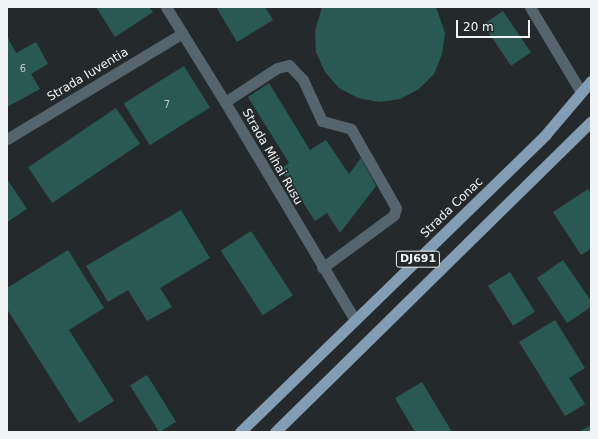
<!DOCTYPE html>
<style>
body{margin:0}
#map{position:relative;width:598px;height:439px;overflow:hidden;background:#242a2b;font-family:"DejaVu Sans",sans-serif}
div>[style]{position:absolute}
.building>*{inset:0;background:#2a5954;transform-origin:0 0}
.service>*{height:11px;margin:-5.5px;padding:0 5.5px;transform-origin:5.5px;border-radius:5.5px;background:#56646e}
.minor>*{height:11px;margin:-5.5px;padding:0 5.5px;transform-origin:5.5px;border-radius:5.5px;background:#56646e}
.primary>*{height:11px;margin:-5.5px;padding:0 5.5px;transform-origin:5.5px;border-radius:5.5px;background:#839eb4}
span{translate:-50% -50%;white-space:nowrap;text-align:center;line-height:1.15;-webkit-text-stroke:3px #242a2b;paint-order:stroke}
.number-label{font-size:10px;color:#becdcd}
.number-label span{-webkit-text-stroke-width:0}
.shield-label span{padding:1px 3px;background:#242a2b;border:1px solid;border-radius:3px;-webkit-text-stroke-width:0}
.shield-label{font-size:11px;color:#f0f4f5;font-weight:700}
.street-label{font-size:12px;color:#f0f4f5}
.frame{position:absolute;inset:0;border:8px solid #f0f4f5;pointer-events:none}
.scale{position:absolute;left:456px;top:20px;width:74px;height:18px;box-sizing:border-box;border:2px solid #f0f4f5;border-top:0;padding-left:5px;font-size:12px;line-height:14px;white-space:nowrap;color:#f0f4f5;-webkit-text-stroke:3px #242a2b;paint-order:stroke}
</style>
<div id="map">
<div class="building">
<i style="clip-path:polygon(96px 7px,149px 7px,153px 12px,115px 37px)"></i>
<i style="clip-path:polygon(216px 7px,265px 7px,273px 20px,237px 42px)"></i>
<i style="clip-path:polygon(322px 7px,436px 7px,445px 33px,442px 54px,434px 74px,419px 89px,400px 99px,379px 102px,358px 98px,339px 88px,325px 72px,316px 52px,315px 31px)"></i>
<i style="left:503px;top:11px;width:50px;height:24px;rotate:56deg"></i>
<i style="clip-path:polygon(7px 36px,16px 53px,36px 42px,48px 64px,31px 74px,40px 89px,7px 107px)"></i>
<i style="left:184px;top:66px;width:49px;height:71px;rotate:58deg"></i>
<i style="clip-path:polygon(269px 83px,310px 150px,326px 140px,349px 174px,361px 158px,376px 186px,340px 233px,327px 213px,315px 221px,281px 169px,289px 163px,248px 97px)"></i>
<i style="left:116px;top:108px;width:43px;height:106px;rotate:56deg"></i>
<i style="clip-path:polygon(7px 179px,27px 209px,7px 222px)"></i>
<i style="clip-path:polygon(588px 189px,591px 193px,591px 249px,581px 255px,553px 212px)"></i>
<i style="clip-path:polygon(181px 210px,210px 258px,160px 288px,172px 307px,147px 321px,128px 290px,108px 302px,86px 266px)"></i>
<i style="left:251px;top:231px;width:77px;height:36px;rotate:57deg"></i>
<i style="clip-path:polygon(68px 250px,104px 308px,69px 330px,114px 401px,79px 423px,7px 309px,7px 288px)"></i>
<i style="clip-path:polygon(563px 260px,591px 301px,591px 307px,567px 323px,537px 278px)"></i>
<i style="left:510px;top:272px;width:47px;height:26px;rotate:58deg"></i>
<i style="clip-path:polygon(555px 320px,585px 368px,569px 378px,585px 404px,565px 416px,519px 342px)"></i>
<i style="left:147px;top:375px;width:55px;height:20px;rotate:58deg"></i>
<i style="clip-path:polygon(422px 382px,452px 432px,415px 432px,395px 398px)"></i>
<i style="clip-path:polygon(591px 425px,591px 432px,579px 432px)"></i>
</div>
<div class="service">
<i style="left:225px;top:102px;width:62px;rotate:-33.2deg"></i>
<i style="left:277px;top:68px;width:12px;rotate:-14deg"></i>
<i style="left:289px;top:65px;width:21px;rotate:47deg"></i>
<i style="left:303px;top:80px;width:45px;rotate:65.1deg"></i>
<i style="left:322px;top:121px;width:30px;rotate:15deg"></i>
<i style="left:351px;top:129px;width:91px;rotate:60.3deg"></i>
<i style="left:396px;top:208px;width:7px;rotate:106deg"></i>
<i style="left:394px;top:215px;width:10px;rotate:143deg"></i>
<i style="left:386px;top:221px;width:79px;rotate:143.7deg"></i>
</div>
<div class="minor">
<i style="left:166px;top:7px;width:112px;rotate:58.2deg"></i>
<i style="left:225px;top:102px;width:254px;rotate:59.2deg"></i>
<i style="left:530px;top:7px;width:99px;rotate:59deg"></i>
<i style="left:7px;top:139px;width:205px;rotate:-31.1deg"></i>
</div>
<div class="primary">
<i style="left:240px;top:432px;width:427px;rotate:-44.2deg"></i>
<i style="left:546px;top:134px;width:70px;rotate:-49.7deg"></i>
<i style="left:275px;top:432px;width:443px;rotate:-44.5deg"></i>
</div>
<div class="number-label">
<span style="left:23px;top:69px">6</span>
<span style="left:167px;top:105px">7</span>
</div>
<div class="shield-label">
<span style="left:418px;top:259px">DJ691</span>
</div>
<div class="street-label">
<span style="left:88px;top:75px;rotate:-31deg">Strada Iuventia</span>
<span style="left:272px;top:157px;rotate:60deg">Strada Mihai Rusu</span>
<span style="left:452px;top:208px;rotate:-44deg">Strada Conac</span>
</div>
<div class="frame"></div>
<div class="scale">20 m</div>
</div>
